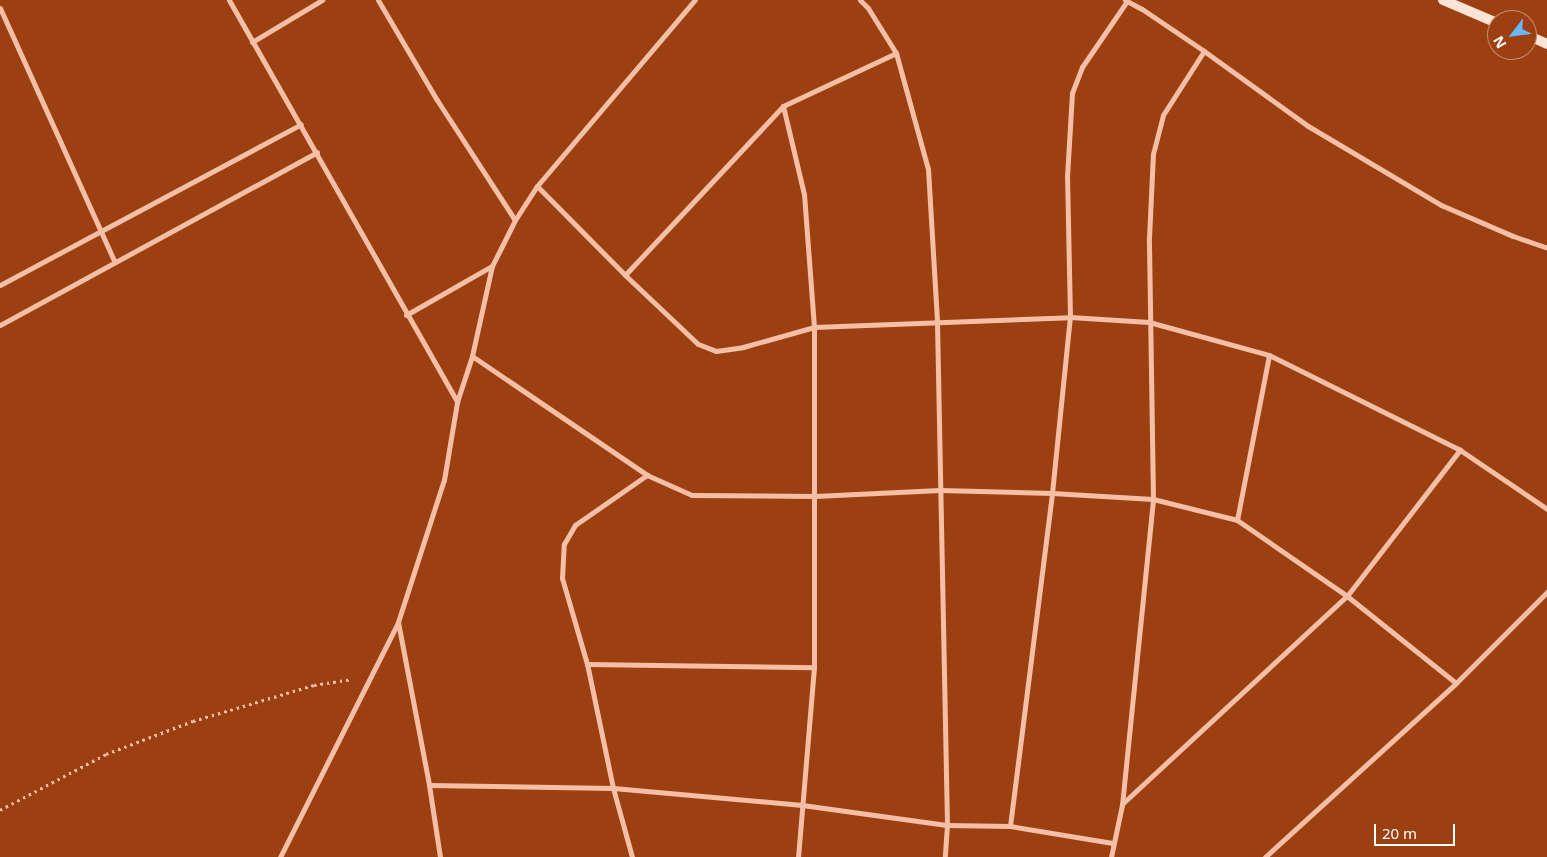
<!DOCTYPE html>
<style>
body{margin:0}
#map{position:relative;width:1547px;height:857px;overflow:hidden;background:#9c4012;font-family:"Noto Sans",sans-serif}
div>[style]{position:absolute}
.path>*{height:3px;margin-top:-1.5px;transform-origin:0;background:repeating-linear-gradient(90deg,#f4bfa6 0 2.5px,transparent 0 6.5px)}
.street>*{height:5px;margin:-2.5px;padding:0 2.5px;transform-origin:2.5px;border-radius:2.5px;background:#f4bfa6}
.secondary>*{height:10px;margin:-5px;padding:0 5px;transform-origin:5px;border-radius:5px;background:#fde4d6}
span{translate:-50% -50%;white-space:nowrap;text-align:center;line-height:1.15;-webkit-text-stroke:4.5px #9c4012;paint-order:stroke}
.north{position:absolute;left:1487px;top:10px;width:50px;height:50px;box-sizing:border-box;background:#9c4012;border:1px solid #c48c71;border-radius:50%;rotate:240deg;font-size:14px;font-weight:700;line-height:20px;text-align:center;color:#fff}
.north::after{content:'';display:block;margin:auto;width:18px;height:22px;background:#69b7ff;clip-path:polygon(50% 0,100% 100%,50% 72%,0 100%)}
.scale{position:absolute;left:1374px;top:824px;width:81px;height:22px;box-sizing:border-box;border:2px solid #fff;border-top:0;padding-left:6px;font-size:15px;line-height:18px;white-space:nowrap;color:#fff;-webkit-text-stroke:4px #9c4012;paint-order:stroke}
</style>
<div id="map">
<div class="path">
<i style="left:0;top:810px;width:120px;rotate:-27.8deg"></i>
<i style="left:106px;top:754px;width:93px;rotate:-20.8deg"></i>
<i style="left:193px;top:721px;width:126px;rotate:-16.6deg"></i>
<i style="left:314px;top:685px;width:37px;rotate:-9deg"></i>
</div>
<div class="street">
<i style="left:229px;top:0;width:462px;rotate:60.4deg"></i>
<i style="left:378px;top:0;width:116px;rotate:59.5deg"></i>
<i style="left:437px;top:100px;width:143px;rotate:57deg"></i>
<i style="left:860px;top:0;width:11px;rotate:45deg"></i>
<i style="left:868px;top:8px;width:53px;rotate:58.1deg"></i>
<i style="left:896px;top:53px;width:120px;rotate:74.6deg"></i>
<i style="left:928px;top:169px;width:153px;rotate:86.6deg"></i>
<i style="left:937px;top:322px;width:503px;rotate:88.86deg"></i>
<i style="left:947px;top:825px;width:32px;rotate:94deg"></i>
<i style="left:1125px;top:0;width:19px;rotate:28deg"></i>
<i style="left:1142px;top:9px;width:75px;rotate:34.1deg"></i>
<i style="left:1204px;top:51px;width:128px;rotate:35.8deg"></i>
<i style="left:1308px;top:126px;width:155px;rotate:30.7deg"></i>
<i style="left:1441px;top:205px;width:78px;rotate:23.3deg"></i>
<i style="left:1513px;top:236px;width:36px;rotate:19deg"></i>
<i style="left:0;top:8px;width:277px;rotate:65.7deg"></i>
<i style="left:252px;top:42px;width:82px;rotate:-31deg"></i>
<i style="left:783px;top:106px;width:90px;rotate:76.6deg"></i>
<i style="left:804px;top:194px;width:133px;rotate:85.7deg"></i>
<i style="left:814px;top:327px;width:340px;rotate:90deg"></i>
<i style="left:814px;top:667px;width:191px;rotate:94.8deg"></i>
<i style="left:537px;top:186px;width:125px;rotate:45.3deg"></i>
<i style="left:625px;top:275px;width:100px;rotate:43.4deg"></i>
<i style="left:698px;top:344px;width:19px;rotate:21deg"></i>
<i style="left:716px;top:351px;width:27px;rotate:-8deg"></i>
<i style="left:743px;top:347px;width:74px;rotate:-15.7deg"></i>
<i style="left:814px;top:327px;width:256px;rotate:-2.2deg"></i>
<i style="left:1070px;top:317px;width:79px;rotate:3.6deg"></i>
<i style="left:1149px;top:322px;width:124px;rotate:15.4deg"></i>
<i style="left:1269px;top:355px;width:213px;rotate:26.4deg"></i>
<i style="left:1460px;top:450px;width:105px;rotate:34.1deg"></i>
<i style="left:625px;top:275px;width:231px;rotate:-46.9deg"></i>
<i style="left:783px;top:106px;width:125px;rotate:-25.1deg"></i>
<i style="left:0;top:285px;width:341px;rotate:-28.1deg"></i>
<i style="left:406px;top:315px;width:99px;rotate:-29.7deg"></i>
<i style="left:0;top:325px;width:361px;rotate:-28.6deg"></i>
<i style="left:472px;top:356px;width:212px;rotate:34.2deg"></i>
<i style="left:647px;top:475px;width:49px;rotate:24deg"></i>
<i style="left:692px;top:495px;width:123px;rotate:0.5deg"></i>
<i style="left:815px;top:496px;width:125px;rotate:-2.7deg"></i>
<i style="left:940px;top:490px;width:112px;rotate:1.5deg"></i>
<i style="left:1052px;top:493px;width:101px;rotate:3.4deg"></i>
<i style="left:1153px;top:499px;width:87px;rotate:14deg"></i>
<i style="left:1237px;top:520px;width:134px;rotate:34.6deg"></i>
<i style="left:1347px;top:596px;width:139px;rotate:38.6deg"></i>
<i style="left:1237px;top:520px;width:168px;rotate:-79deg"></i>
<i style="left:398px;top:622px;width:166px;rotate:79.2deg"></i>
<i style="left:429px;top:785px;width:73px;rotate:81.3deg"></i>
<i style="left:587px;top:664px;width:227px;rotate:0.8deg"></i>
<i style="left:429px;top:785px;width:184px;rotate:0.9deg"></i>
<i style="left:613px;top:788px;width:190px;rotate:5.1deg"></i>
<i style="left:802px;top:805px;width:146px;rotate:7.9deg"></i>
<i style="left:947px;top:825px;width:63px;rotate:0.9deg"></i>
<i style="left:1010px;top:826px;width:104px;rotate:9.4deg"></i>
<i style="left:1122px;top:804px;width:306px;rotate:-42.8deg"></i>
<i style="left:1347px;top:596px;width:185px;rotate:-52.3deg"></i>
<i style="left:1010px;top:826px;width:336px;rotate:-82.8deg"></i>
<i style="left:1052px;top:493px;width:177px;rotate:-84.2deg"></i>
<i style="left:1070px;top:317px;width:140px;rotate:-91.2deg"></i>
<i style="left:1067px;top:177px;width:84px;rotate:-86.6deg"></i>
<i style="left:1072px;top:93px;width:28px;rotate:-69deg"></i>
<i style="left:1082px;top:67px;width:80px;rotate:-55.7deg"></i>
<i style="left:280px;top:857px;width:263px;rotate:-63.3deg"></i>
<i style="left:398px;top:622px;width:149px;rotate:-72.1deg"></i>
<i style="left:444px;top:480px;width:79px;rotate:-80.5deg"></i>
<i style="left:457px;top:402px;width:48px;rotate:-71.9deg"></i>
<i style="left:472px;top:356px;width:92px;rotate:-77.5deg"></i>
<i style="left:492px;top:266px;width:51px;rotate:-63.4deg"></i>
<i style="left:515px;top:220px;width:40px;rotate:-57.1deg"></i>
<i style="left:537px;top:186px;width:244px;rotate:-49.7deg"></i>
<i style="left:632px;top:857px;width:72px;rotate:-105.4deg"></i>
<i style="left:613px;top:788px;width:127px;rotate:-101.8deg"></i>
<i style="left:587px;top:664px;width:90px;rotate:-106.2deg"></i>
<i style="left:562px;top:578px;width:34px;rotate:-87deg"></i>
<i style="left:564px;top:544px;width:22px;rotate:-60deg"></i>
<i style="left:575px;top:525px;width:88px;rotate:-34.8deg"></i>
<i style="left:1111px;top:857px;width:53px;rotate:-78.1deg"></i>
<i style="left:1122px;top:805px;width:308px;rotate:-84.2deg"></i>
<i style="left:1153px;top:499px;width:261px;rotate:-90.9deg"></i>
<i style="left:1149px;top:238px;width:84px;rotate:-87.3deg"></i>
<i style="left:1153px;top:154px;width:40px;rotate:-75.6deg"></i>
<i style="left:1163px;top:115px;width:76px;rotate:-57.4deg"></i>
<i style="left:1265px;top:857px;width:258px;rotate:-42.3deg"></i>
<i style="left:1456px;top:683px;width:129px;rotate:-45deg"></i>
</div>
<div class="secondary">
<i style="left:1443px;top:0;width:59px;rotate:23.1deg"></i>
<i style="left:1527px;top:35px;width:22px;rotate:24deg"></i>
</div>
<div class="north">N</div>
<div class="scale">20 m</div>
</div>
